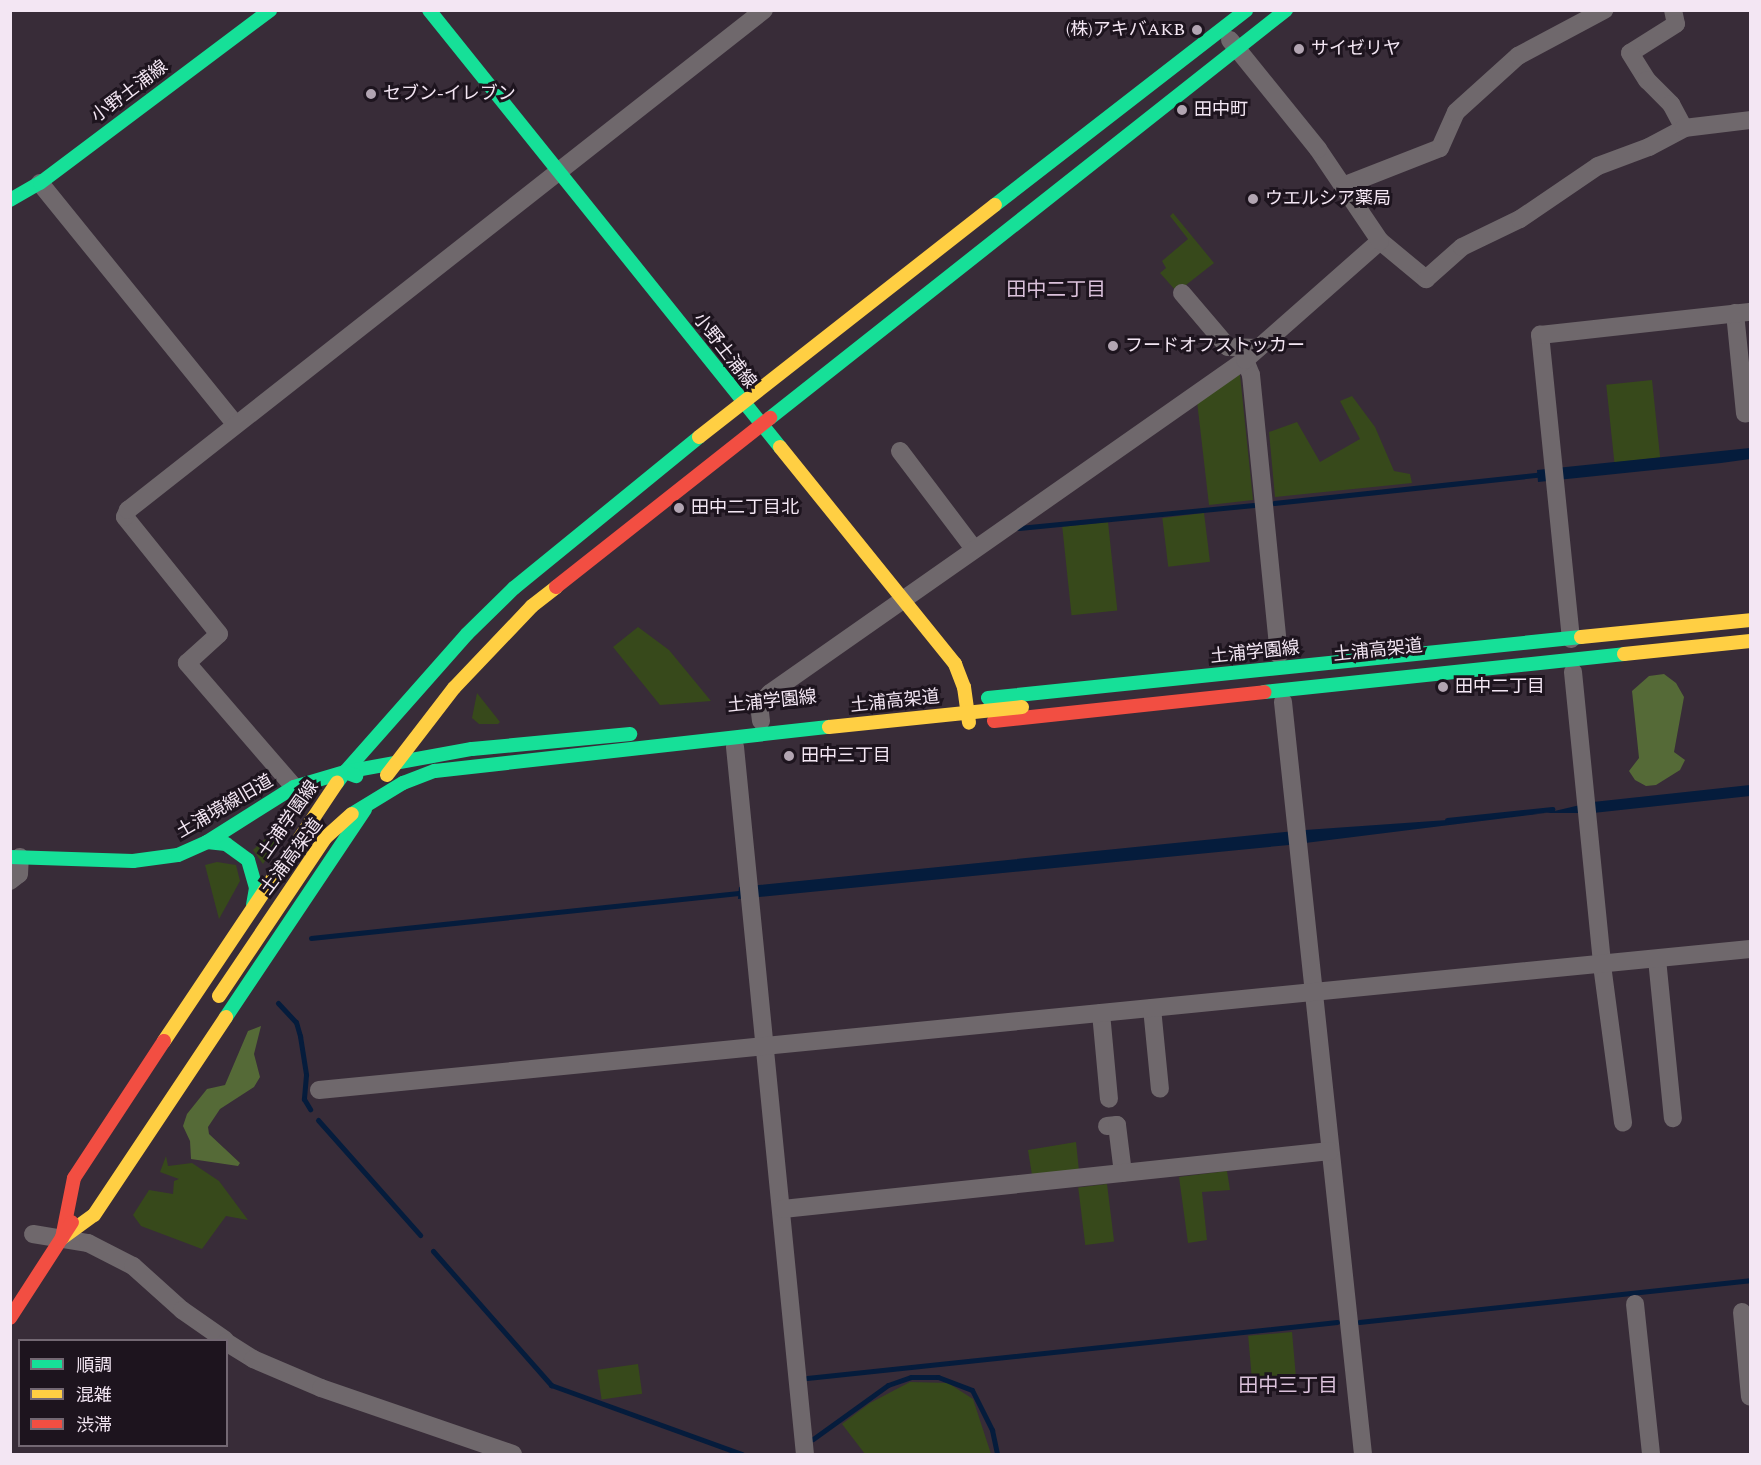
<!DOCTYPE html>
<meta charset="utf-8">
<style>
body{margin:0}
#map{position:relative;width:1761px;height:1465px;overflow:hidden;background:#382c38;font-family:Spectral,"Noto Sans JP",serif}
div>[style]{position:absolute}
.green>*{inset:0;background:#37491b;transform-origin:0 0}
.forest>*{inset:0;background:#556a37}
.water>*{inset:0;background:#051c3c}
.stream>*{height:5px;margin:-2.5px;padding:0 2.5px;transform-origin:2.5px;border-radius:2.5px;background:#051c3c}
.street>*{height:18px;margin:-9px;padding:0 9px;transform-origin:9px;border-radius:9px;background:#6f686c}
.fast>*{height:14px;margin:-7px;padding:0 7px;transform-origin:7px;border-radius:7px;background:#16e098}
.slow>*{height:14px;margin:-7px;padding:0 7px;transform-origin:7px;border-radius:7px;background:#ffcf43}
.jam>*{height:14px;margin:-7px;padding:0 7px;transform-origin:7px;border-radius:7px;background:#f24e42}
.fast-bridge>*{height:14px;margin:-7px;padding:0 7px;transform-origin:7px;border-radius:7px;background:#16e098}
.slow-bridge>*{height:14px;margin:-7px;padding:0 7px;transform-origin:7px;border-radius:7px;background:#ffcf43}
.dots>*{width:16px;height:16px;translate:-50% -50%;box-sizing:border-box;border:3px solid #1d141e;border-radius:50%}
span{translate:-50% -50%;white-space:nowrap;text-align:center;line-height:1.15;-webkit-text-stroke:6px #1d141e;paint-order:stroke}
.poi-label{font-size:18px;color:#f3e6f3}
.right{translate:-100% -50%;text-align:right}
.left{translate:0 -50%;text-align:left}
.street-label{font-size:18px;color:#f3e6f3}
.neighbourhood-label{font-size:20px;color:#dac1da}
.frame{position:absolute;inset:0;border:12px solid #f3e6f3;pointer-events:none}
.legend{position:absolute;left:18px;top:1339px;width:210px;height:108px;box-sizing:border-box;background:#1d141e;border:2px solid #736873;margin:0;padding:8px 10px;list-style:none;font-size:18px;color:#f3e6f3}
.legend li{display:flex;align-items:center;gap:12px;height:30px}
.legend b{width:30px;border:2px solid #736873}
</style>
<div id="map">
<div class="green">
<i style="clip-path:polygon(1173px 213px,1214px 263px,1177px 292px,1160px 273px,1166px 268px,1162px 261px,1188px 239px,1170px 216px)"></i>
<i style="clip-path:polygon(1234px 374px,1240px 375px,1253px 500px,1209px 505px,1197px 401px)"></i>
<i style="left:1652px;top:380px;width:78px;height:46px;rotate:84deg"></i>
<i style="clip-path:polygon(1352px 396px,1375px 427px,1394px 471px,1410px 474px,1412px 483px,1275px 497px,1269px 432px,1297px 422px,1320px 462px,1360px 439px,1340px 401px)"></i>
<i style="left:1204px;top:513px;width:49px;height:42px;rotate:83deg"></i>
<i style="left:1108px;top:522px;width:89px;height:46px;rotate:84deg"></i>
<i style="clip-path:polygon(638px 627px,669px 650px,711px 701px,660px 705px,613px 647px)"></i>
<i style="clip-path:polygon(477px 693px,500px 722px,498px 724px,479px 724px,472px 718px)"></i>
<i style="clip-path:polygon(284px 822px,289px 823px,263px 864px,253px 850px)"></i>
<i style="clip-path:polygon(217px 862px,236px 865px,240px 881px,219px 919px,205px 865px)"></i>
<i style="clip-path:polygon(1076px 1142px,1079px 1171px,1032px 1175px,1028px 1150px)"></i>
<i style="clip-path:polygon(166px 1156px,168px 1166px,192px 1163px,219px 1181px,248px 1220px,226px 1216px,202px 1249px,141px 1226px,133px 1215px,149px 1190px,173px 1194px,174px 1181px,179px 1179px,160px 1172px)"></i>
<i style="clip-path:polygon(1227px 1171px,1230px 1190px,1202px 1192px,1207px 1240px,1188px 1243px,1179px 1177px)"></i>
<i style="left:1107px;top:1184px;width:58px;height:29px;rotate:83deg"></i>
<i style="left:1292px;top:1332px;width:48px;height:44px;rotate:85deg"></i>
<i style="left:638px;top:1364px;width:30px;height:41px;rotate:82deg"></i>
<i style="clip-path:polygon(910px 1382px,948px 1383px,973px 1399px,991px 1454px,865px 1454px,842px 1424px,870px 1403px)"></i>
</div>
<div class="forest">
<i style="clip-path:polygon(1664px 674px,1676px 683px,1684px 697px,1674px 752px,1685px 760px,1680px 770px,1656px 785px,1646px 786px,1635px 780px,1629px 771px,1639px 758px,1632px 691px,1649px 676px)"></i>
<i style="clip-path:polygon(261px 1026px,254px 1054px,260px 1077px,254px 1087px,220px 1109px,208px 1127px,209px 1134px,240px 1163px,238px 1166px,191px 1159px,190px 1141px,183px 1126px,187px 1114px,207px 1089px,225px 1085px,248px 1031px)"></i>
</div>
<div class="water">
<i style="clip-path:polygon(1750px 448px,1750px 459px,1721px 463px,1538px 482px,1537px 470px)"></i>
<i style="clip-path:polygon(1750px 785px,1750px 796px,1593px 813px,1546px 813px,1289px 845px,738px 899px,739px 887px,1305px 830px,1546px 813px,1593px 802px)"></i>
</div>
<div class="stream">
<i style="left:1274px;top:503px;width:265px;rotate:-6.1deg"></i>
<i style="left:1019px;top:528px;width:236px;rotate:-5.6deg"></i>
<i style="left:1447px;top:820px;width:106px;rotate:-6deg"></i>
<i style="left:311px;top:938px;width:430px;rotate:-6deg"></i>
<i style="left:278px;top:1003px;width:26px;rotate:47deg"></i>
<i style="left:296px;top:1022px;width:15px;rotate:74deg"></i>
<i style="left:300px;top:1036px;width:39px;rotate:81deg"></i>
<i style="left:306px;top:1075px;width:24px;rotate:95deg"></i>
<i style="left:304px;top:1099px;width:12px;rotate:59deg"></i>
<i style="left:318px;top:1120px;width:154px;rotate:48.4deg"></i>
<i style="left:433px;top:1251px;width:179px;rotate:48.6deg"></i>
<i style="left:551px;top:1385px;width:203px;rotate:19.9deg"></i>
<i style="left:1359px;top:1322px;width:393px;rotate:-6.1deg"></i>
<i style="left:807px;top:1378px;width:533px;rotate:-6.03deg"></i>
<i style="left:813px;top:1439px;width:92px;rotate:-35.8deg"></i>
<i style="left:888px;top:1385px;width:24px;rotate:-19deg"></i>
<i style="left:911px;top:1377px;width:27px"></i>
<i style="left:938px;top:1377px;width:36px;rotate:21deg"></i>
<i style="left:972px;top:1390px;width:45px;rotate:63.4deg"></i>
<i style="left:992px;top:1430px;width:25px;rotate:78deg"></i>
</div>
<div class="street">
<i style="left:1673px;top:10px;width:14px;rotate:78deg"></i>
<i style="left:1676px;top:24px;width:54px;rotate:147.8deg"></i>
<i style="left:1630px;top:53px;width:32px;rotate:58deg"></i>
<i style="left:1647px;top:80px;width:34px;rotate:45deg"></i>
<i style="left:1671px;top:104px;width:27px;rotate:62deg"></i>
<i style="left:40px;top:183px;width:311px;rotate:51deg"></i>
<i style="left:1343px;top:186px;width:104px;rotate:-21.4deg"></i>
<i style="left:1440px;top:148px;width:39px;rotate:-66deg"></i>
<i style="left:1456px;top:112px;width:84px;rotate:-42.1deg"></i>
<i style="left:1518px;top:56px;width:98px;rotate:-28.1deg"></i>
<i style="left:1380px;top:241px;width:60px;rotate:39.6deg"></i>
<i style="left:1426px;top:279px;width:48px;rotate:-41.6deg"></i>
<i style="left:1462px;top:247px;width:64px;rotate:-25.8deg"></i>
<i style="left:1520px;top:219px;width:94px;rotate:-34.2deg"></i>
<i style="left:1598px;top:166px;width:54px;rotate:-20.4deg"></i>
<i style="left:1649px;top:147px;width:40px;rotate:-28deg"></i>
<i style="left:1684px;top:128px;width:66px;rotate:-6.9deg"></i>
<i style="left:1182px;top:293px;width:71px;rotate:49.6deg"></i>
<i style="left:1228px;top:347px;width:30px;rotate:2deg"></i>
<i style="left:1735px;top:313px;width:101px;rotate:84.3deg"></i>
<i style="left:1245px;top:360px;width:16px;rotate:68deg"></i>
<i style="left:1251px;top:375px;width:281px;rotate:84.3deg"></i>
<i style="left:900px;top:451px;width:123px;rotate:52.9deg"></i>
<i style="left:1571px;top:639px;width:306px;rotate:-95.8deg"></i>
<i style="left:1540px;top:335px;width:211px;rotate:-6.3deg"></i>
<i style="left:1573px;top:672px;width:294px;rotate:84.3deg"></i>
<i style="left:1602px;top:965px;width:159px;rotate:82.4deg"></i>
<i style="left:1283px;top:702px;width:756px;rotate:83.93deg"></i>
<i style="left:761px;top:721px;width:16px;rotate:-97deg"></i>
<i style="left:759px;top:705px;width:16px;rotate:-47deg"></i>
<i style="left:770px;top:693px;width:580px;rotate:-35.03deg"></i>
<i style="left:1245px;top:360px;width:180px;rotate:-41.4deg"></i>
<i style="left:1380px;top:241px;width:111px;rotate:-124deg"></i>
<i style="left:1318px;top:149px;width:140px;rotate:-128.9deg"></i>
<i style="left:735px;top:747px;width:710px;rotate:84.35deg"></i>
<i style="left:294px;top:787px;width:164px;rotate:-130.8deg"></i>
<i style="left:187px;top:663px;width:43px;rotate:-42.2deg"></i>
<i style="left:219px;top:634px;width:150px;rotate:-128.8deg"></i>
<i style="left:125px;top:517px;width:8px;rotate:-67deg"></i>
<i style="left:128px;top:510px;width:809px;rotate:-38.17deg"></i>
<i style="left:10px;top:881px;width:11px;rotate:-38deg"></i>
<i style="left:19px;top:874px;width:17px;rotate:-87deg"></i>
<i style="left:1657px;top:959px;width:160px;rotate:84.3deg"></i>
<i style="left:1152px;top:1008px;width:81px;rotate:84.4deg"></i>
<i style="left:1101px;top:1013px;width:86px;rotate:84.7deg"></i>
<i style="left:319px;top:1090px;width:1438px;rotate:-5.63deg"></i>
<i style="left:1107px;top:1126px;width:10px;rotate:-6deg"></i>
<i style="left:1117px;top:1125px;width:48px;rotate:82.9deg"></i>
<i style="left:783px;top:1209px;width:550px;rotate:-6.05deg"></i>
<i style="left:33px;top:1234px;width:56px;rotate:9.3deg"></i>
<i style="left:88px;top:1243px;width:51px;rotate:27.1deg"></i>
<i style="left:133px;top:1266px;width:66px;rotate:41.9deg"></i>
<i style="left:182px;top:1310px;width:52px;rotate:34.9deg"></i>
<i style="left:1635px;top:1304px;width:151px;rotate:83.9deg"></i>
<i style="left:1742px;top:1312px;width:85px;rotate:84.6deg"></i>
<i style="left:226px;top:1342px;width:32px;rotate:32deg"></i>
<i style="left:253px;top:1359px;width:74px;rotate:23.1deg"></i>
<i style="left:321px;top:1388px;width:203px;rotate:19deg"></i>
</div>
<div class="fast">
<i style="left:429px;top:10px;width:561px;rotate:51.23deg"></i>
<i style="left:10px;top:200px;width:34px;rotate:-30deg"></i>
<i style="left:40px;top:183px;width:288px;rotate:-36.9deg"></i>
<i style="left:995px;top:205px;width:318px;rotate:-37.8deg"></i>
<i style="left:770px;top:418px;width:658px;rotate:-38.33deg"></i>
<i style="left:1264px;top:692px;width:362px;rotate:-6deg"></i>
<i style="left:988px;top:698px;width:596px;rotate:-5.87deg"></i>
<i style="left:345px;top:772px;width:184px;rotate:-48.5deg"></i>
<i style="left:467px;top:634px;width:66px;rotate:-44.4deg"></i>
<i style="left:514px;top:588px;width:239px;rotate:-39.2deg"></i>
<i style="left:337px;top:783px;width:14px;rotate:-54deg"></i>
<i style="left:345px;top:772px;width:129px;rotate:-10.3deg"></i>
<i style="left:472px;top:749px;width:159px;rotate:-5.4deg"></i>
<i style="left:207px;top:842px;width:19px;rotate:6deg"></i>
<i style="left:226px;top:844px;width:27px;rotate:36deg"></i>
<i style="left:248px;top:860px;width:29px;rotate:74deg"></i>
<i style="left:256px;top:888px;width:17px;rotate:100deg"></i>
<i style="left:10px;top:857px;width:123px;rotate:1.9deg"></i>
<i style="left:133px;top:861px;width:45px;rotate:-7.6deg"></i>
<i style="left:178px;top:855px;width:32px;rotate:-24deg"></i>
<i style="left:207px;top:842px;width:103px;rotate:-32.3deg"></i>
<i style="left:294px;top:787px;width:53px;rotate:-16.4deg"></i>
<i style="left:345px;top:772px;width:12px;rotate:20deg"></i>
<i style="left:226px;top:1017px;width:250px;rotate:-56.2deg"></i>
</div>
<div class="slow">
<i style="left:699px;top:437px;width:376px;rotate:-38.1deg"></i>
<i style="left:780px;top:447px;width:279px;rotate:51.1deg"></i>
<i style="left:955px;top:664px;width:25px;rotate:69deg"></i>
<i style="left:964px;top:687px;width:36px;rotate:82deg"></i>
<i style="left:1581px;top:637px;width:170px;rotate:-5.7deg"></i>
<i style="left:1624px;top:654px;width:127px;rotate:-5.9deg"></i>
<i style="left:387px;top:775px;width:110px;rotate:-52.4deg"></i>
<i style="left:454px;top:688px;width:113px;rotate:-46.4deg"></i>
<i style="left:532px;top:606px;width:31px;rotate:-38deg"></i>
<i style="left:164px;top:1041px;width:311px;rotate:-56.2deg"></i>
<i style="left:62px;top:1238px;width:39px;rotate:-36deg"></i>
<i style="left:94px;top:1215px;width:238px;rotate:-56.3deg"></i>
</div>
<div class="jam">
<i style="left:556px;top:587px;width:273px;rotate:-38.3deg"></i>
<i style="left:994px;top:721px;width:272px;rotate:-6.1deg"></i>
<i style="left:62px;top:1238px;width:61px;rotate:-78.7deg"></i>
<i style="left:74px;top:1178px;width:164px;rotate:-56.7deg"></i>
<i style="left:10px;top:1318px;width:114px;rotate:-57.1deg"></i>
</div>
<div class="fast-bridge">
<i style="left:352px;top:814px;width:60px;rotate:-31.3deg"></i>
<i style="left:403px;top:783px;width:34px;rotate:-21deg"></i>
<i style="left:435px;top:771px;width:396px;rotate:-6.4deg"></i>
</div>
<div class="slow-bridge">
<i style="left:829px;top:727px;width:194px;rotate:-5.9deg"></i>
<i style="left:219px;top:996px;width:190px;rotate:-56.1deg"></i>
<i style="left:325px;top:838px;width:36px;rotate:-42deg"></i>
</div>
<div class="dots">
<i style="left:1197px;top:30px;background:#b2a5b2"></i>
<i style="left:1299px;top:49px;background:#b2a5b2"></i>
<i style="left:371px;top:94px;background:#b2a5b2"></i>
<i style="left:1182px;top:110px;background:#b2a5b2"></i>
<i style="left:1253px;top:199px;background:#b2a5b2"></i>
<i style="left:1113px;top:346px;background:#b2a5b2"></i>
<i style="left:679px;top:508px;background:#b2a5b2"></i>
<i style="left:1443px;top:687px;background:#b2a5b2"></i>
<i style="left:789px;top:756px;background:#b2a5b2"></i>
</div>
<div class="poi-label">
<span class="right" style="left:1185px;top:30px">(株)アキバAKB</span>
<span class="left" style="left:1311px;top:49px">サイゼリヤ</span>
<span class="left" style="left:383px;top:94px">セブン-イレブン</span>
<span class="left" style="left:1194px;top:110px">田中町</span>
<span class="left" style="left:1265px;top:199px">ウエルシア薬局</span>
<span class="left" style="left:1125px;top:346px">フードオフストッカー</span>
<span class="left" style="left:691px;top:508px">田中二丁目北</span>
<span class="left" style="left:1455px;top:687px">田中二丁目</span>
<span class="left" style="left:801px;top:756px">田中三丁目</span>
</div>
<div class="street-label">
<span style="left:130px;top:92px;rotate:-37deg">小野土浦線</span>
<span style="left:724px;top:351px;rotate:52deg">小野土浦線</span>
<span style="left:1378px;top:651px;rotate:-6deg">土浦高架道</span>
<span style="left:1255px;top:653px;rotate:-6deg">土浦学園線</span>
<span style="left:772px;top:702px;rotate:-6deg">土浦学園線</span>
<span style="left:895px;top:702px;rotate:-6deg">土浦高架道</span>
<span style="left:225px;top:807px;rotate:-30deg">土浦境線旧道</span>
<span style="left:289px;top:820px;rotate:-55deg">土浦学園線</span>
<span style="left:292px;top:857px;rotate:-53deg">土浦高架道</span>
</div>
<div class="neighbourhood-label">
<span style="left:1056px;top:290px">田中二丁目</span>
<span style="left:1288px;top:1386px">田中三丁目</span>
</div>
<div class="frame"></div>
<ul class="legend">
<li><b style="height:8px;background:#16e098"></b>順調</li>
<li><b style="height:8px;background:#ffcf43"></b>混雑</li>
<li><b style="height:8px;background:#f24e42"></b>渋滞</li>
</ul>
</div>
